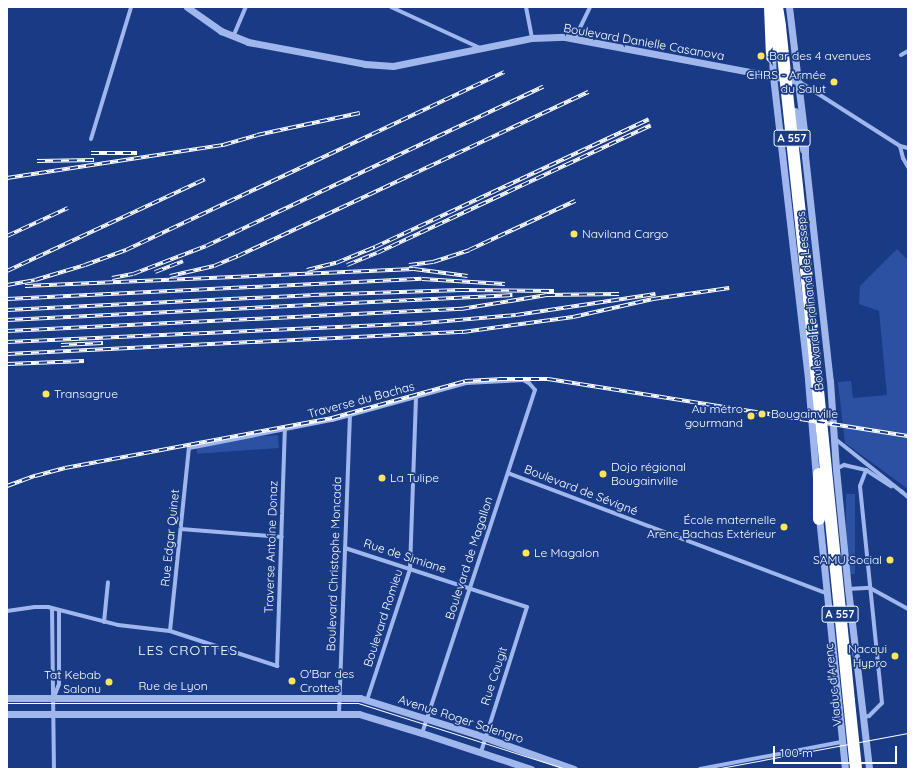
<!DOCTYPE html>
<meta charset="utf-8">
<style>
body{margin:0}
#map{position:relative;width:915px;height:776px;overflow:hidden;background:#193a84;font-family:Quicksand,sans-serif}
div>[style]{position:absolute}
.green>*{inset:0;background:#2c51a3;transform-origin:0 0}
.minor>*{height:4px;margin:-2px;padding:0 2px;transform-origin:2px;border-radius:2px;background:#9fb7ec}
.tertiary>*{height:7px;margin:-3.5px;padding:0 3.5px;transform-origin:3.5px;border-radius:3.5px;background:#9fb7ec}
.motorway>*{height:12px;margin:-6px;padding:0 6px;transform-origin:6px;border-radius:6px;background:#fff}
.tram>*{height:1px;margin:-0.5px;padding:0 0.5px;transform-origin:0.5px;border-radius:0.5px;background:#fff}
.rail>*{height:4px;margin-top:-2px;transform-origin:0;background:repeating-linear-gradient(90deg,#193a84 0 8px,#fff 0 16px);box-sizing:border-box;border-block:1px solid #fff}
.motorway-bridge>*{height:12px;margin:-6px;padding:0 6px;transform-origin:6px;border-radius:6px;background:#fff}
.dots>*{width:11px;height:11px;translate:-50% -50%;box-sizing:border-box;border:2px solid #193a84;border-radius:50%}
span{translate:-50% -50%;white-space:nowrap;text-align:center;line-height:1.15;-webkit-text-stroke:3.5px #193a84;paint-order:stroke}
.shield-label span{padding:1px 3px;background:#193a84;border:1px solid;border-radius:3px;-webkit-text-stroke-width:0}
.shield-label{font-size:11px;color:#fff;font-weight:700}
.street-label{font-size:12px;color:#fff}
.poi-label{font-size:12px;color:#fff}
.left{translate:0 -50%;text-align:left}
.right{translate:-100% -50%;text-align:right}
.quarter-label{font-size:14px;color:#fff;letter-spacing:1px}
.frame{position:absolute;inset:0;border:8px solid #fff;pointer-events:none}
.scale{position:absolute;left:773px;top:746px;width:124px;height:18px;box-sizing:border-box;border:2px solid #fff;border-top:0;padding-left:5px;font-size:12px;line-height:14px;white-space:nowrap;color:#fff;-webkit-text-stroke:3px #193a84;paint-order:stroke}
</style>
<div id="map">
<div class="green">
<i style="clip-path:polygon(897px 249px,908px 260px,908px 489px,845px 443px,838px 382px,851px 381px,853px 398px,887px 395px,879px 311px,859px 304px,860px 286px)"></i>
<i style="left:278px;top:435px;width:13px;height:82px;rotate:86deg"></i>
<i style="left:846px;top:494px;width:9px;height:80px"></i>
</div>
<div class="minor">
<i style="left:391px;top:7px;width:98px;rotate:24.7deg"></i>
<i style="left:526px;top:7px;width:32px;rotate:79deg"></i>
<i style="left:233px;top:37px;width:33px;rotate:-67deg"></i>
<i style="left:575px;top:38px;width:34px;rotate:-64deg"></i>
<i style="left:901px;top:55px;width:8px;rotate:-30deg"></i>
<i style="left:798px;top:81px;width:121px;rotate:32.5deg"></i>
<i style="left:900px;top:146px;width:8px;rotate:14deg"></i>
<i style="left:91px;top:139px;width:138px;rotate:-73.1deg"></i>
<i style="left:900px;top:146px;width:12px;rotate:76deg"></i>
<i style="left:903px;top:158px;width:10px;rotate:61deg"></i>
<i style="left:834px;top:438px;width:87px;rotate:38.5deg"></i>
<i style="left:836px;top:469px;width:9px;rotate:-27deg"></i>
<i style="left:844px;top:465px;width:23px;rotate:13deg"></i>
<i style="left:866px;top:470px;width:30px;rotate:33deg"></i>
<i style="left:508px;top:473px;width:340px;rotate:20.7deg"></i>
<i style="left:901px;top:491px;width:9px;rotate:41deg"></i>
<i style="left:181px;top:529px;width:101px;rotate:4.5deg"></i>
<i style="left:345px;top:548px;width:191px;rotate:18deg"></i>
<i style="left:527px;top:607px;width:152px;rotate:107.6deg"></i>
<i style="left:848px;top:589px;width:22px;rotate:-3deg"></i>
<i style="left:870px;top:588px;width:43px;rotate:28.9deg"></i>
<i style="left:52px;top:608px;width:161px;rotate:89.3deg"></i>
<i style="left:7px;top:611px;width:28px;rotate:-8deg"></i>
<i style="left:35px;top:607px;width:13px"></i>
<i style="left:48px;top:607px;width:72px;rotate:14.4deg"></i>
<i style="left:118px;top:625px;width:52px;rotate:6.6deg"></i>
<i style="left:170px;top:631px;width:113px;rotate:18.1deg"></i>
<i style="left:277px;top:666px;width:237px;rotate:-88.1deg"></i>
<i style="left:104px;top:622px;width:40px;rotate:-84.3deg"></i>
<i style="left:170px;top:631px;width:184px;rotate:-84.1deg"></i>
<i style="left:189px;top:448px;width:146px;rotate:-11.1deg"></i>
<i style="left:332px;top:420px;width:139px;rotate:-15.4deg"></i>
<i style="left:466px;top:383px;width:57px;rotate:-3deg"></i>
<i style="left:523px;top:380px;width:7px;rotate:27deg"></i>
<i style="left:529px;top:383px;width:9px;rotate:49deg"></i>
<i style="left:535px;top:390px;width:361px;rotate:108.2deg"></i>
<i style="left:54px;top:697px;width:14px;rotate:-69deg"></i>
<i style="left:59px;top:684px;width:74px;rotate:-90deg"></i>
<i style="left:367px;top:700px;width:138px;rotate:-71.8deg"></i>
<i style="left:410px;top:569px;width:173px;rotate:-88deg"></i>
<i style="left:339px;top:714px;width:299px;rotate:-87.9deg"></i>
<i style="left:863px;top:717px;width:6px;rotate:-9deg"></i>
<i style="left:869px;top:716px;width:18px;rotate:-45deg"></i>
<i style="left:882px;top:703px;width:218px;rotate:-95.8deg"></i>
<i style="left:860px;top:486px;width:17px;rotate:-69deg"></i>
<i style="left:700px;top:769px;width:145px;rotate:-10.8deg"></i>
</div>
<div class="tertiary">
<i style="left:187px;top:7px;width:42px;rotate:35.2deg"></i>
<i style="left:221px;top:31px;width:29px;rotate:22deg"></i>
<i style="left:248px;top:42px;width:119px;rotate:10.6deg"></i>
<i style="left:365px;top:64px;width:28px;rotate:4deg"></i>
<i style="left:393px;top:66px;width:142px;rotate:-11.4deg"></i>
<i style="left:532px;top:38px;width:33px;rotate:-2deg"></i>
<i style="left:565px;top:37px;width:237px;rotate:10.7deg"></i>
<i style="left:789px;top:7px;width:134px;rotate:83.1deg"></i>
<i style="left:805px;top:140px;width:16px;rotate:90deg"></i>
<i style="left:805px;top:156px;width:226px;rotate:83.7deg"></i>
<i style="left:830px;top:381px;width:88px;rotate:86.1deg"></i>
<i style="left:836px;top:469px;width:121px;rotate:84.3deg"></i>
<i style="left:848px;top:589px;width:181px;rotate:83.3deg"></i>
<i style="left:772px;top:53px;width:23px;rotate:88deg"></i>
<i style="left:773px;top:76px;width:306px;rotate:83.4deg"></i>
<i style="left:808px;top:380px;width:98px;rotate:85.3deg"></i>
<i style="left:795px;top:111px;width:40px;rotate:78deg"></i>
<i style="left:819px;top:517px;width:253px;rotate:84.1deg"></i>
<i style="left:7px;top:698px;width:353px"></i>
<i style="left:360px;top:698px;width:121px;rotate:17.4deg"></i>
<i style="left:475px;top:734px;width:105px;rotate:19.5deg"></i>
<i style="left:7px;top:714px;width:352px"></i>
<i style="left:359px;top:714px;width:66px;rotate:16.8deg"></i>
<i style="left:422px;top:733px;width:115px;rotate:18.3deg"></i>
</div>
<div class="motorway">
<i style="left:770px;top:7px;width:50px;rotate:87.7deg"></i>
<i style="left:777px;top:7px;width:20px;rotate:81deg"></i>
<i style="left:804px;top:250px;width:453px;rotate:84.3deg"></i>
<i style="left:819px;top:519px;width:45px;rotate:-90deg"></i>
</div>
<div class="tram">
<i style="left:7px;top:703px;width:351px"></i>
<i style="left:358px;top:703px;width:218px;rotate:17.6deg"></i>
<i style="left:715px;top:769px;width:196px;rotate:-10.6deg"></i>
</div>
<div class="rail">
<i style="left:91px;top:153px;width:46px"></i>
<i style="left:37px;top:161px;width:57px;rotate:-1deg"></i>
<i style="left:7px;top:178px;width:219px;rotate:-8.7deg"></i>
<i style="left:223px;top:145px;width:35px;rotate:-16deg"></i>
<i style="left:257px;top:135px;width:105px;rotate:-12.1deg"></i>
<i style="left:7px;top:236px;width:67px;rotate:-24.7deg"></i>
<i style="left:347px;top:265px;width:32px;rotate:-22deg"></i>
<i style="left:377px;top:253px;width:302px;rotate:-25deg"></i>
<i style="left:409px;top:265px;width:24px;rotate:-7deg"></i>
<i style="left:433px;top:262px;width:38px;rotate:-18deg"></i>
<i style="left:469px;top:250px;width:117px;rotate:-24.8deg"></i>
<i style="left:307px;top:270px;width:30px;rotate:-14deg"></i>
<i style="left:336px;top:263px;width:42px;rotate:-22.3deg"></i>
<i style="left:375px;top:247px;width:302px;rotate:-25deg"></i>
<i style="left:7px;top:271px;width:218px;rotate:-24.9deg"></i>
<i style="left:155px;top:272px;width:30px;rotate:-21deg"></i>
<i style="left:170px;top:276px;width:45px;rotate:-12.8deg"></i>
<i style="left:214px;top:266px;width:26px;rotate:-23deg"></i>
<i style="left:238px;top:256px;width:387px;rotate:-25.1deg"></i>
<i style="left:112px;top:278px;width:21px;rotate:-11deg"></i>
<i style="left:133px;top:274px;width:78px;rotate:-21deg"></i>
<i style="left:206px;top:246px;width:373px;rotate:-25.3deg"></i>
<i style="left:7px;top:285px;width:28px;rotate:-10deg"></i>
<i style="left:35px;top:280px;width:52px;rotate:-16.7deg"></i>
<i style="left:85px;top:265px;width:44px;rotate:-20.1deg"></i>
<i style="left:126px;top:250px;width:418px;rotate:-25.2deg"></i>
<i style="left:25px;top:286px;width:389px;rotate:-2.5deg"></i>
<i style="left:414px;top:269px;width:54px;rotate:7.4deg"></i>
<i style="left:7px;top:299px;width:415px;rotate:-2.8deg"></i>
<i style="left:422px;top:279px;width:83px;rotate:3.4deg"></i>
<i style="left:7px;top:310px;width:304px;rotate:-2.8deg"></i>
<i style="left:311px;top:295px;width:150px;rotate:-1.9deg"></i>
<i style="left:461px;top:290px;width:93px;rotate:0.6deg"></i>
<i style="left:7px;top:320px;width:506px;rotate:-2.83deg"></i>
<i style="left:7px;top:331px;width:455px;rotate:-2.8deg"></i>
<i style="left:461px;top:309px;width:87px;rotate:-9.2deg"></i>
<i style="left:547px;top:295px;width:72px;rotate:-0.8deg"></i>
<i style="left:7px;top:342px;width:416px;rotate:-2.6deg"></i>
<i style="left:423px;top:323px;width:93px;rotate:-4.9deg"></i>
<i style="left:516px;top:315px;width:141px;rotate:-8.6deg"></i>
<i style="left:61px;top:345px;width:42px;rotate:-2.7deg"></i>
<i style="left:7px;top:354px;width:457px;rotate:-2.8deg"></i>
<i style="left:463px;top:332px;width:111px;rotate:-7.8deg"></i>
<i style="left:573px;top:317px;width:82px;rotate:-12.7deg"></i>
<i style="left:653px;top:299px;width:77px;rotate:-8.2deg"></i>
<i style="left:7px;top:364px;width:77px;rotate:-2.2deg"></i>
<i style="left:7px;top:486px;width:30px;rotate:-20deg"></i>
<i style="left:35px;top:476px;width:31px;rotate:-15deg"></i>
<i style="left:65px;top:468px;width:272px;rotate:-10.6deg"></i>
<i style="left:332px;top:418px;width:138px;rotate:-15.5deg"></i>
<i style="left:465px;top:381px;width:34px;rotate:-3deg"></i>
<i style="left:499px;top:379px;width:49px"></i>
<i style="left:548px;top:379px;width:364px;rotate:9deg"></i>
</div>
<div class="motorway-bridge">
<i style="left:780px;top:27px;width:224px;rotate:83.9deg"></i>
<i style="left:849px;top:701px;width:68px;rotate:84.1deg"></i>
</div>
<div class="dots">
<i style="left:761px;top:56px;background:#ffe55a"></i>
<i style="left:834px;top:82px;background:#ffe55a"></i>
<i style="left:574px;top:234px;background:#ffe55a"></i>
<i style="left:46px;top:394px;background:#ffe55a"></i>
<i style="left:762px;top:414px;background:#ffe55a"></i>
<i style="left:751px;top:416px;background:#ffe55a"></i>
<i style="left:603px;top:474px;background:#ffe55a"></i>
<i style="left:382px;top:478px;background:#ffe55a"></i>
<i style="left:784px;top:527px;background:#ffe55a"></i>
<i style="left:526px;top:553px;background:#ffe55a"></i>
<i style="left:890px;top:560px;background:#ffe55a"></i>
<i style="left:895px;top:656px;background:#ffe55a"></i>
<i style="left:292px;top:681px;background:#ffe55a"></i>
<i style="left:109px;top:682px;background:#ffe55a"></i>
</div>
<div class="shield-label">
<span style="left:792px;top:138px">A 557</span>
<span style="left:840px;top:614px">A 557</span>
</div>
<div class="street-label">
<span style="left:644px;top:42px;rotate:10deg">Boulevard Danielle Casanova</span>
<span style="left:810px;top:301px;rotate:-96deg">Boulevard Ferdinand de Lesseps</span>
<span style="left:361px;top:400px;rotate:-15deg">Traverse du Bachas</span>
<span style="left:581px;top:490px;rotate:21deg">Boulevard de Sévigné</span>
<span style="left:170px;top:538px;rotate:-84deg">Rue Edgar Quinet</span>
<span style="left:271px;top:547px;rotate:-88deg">Traverse Antoine Donaz</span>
<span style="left:405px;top:556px;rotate:18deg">Rue de Simiane</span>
<span style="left:469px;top:558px;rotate:-72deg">Boulevard de Magallon</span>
<span style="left:334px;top:564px;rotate:-88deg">Boulevard Christophe Moncada</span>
<span style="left:383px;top:618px;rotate:-72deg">Boulevard Romieu</span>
<span style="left:494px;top:676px;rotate:-72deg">Rue Cougit</span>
<span style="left:833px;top:685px;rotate:-96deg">Viaduc d'Arenc</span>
<span style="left:173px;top:686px">Rue de Lyon</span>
<span style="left:461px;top:719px;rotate:18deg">Avenue Roger Salengro</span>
</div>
<div class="poi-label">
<span class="left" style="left:769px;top:56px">Bar des 4 avenues</span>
<span class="right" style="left:826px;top:82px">CHRS - Armée<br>du Salut</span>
<span class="left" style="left:582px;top:234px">Naviland Cargo</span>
<span class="left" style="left:54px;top:394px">Transagrue</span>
<span class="right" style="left:743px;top:416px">Au métro<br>gourmand</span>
<span class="left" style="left:771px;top:414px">Bougainville</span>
<span class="left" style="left:611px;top:474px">Dojo régional<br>Bougainville</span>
<span class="left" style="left:390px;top:478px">La Tulipe</span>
<span class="right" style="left:776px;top:527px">École maternelle<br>Arenc Bachas Extérieur</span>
<span class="left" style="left:534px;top:553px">Le Magalon</span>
<span class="right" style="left:882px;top:560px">SAMU Social</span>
<span class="right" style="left:887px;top:656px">Nacqui<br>Hypro</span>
<span class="left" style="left:300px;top:681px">O'Bar des<br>Crottes</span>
<span class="right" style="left:101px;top:682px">Tat Kebab<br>Salonu</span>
</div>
<div class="quarter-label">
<span style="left:188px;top:650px">LES CROTTES</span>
</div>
<div class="frame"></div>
<div class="scale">100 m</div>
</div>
